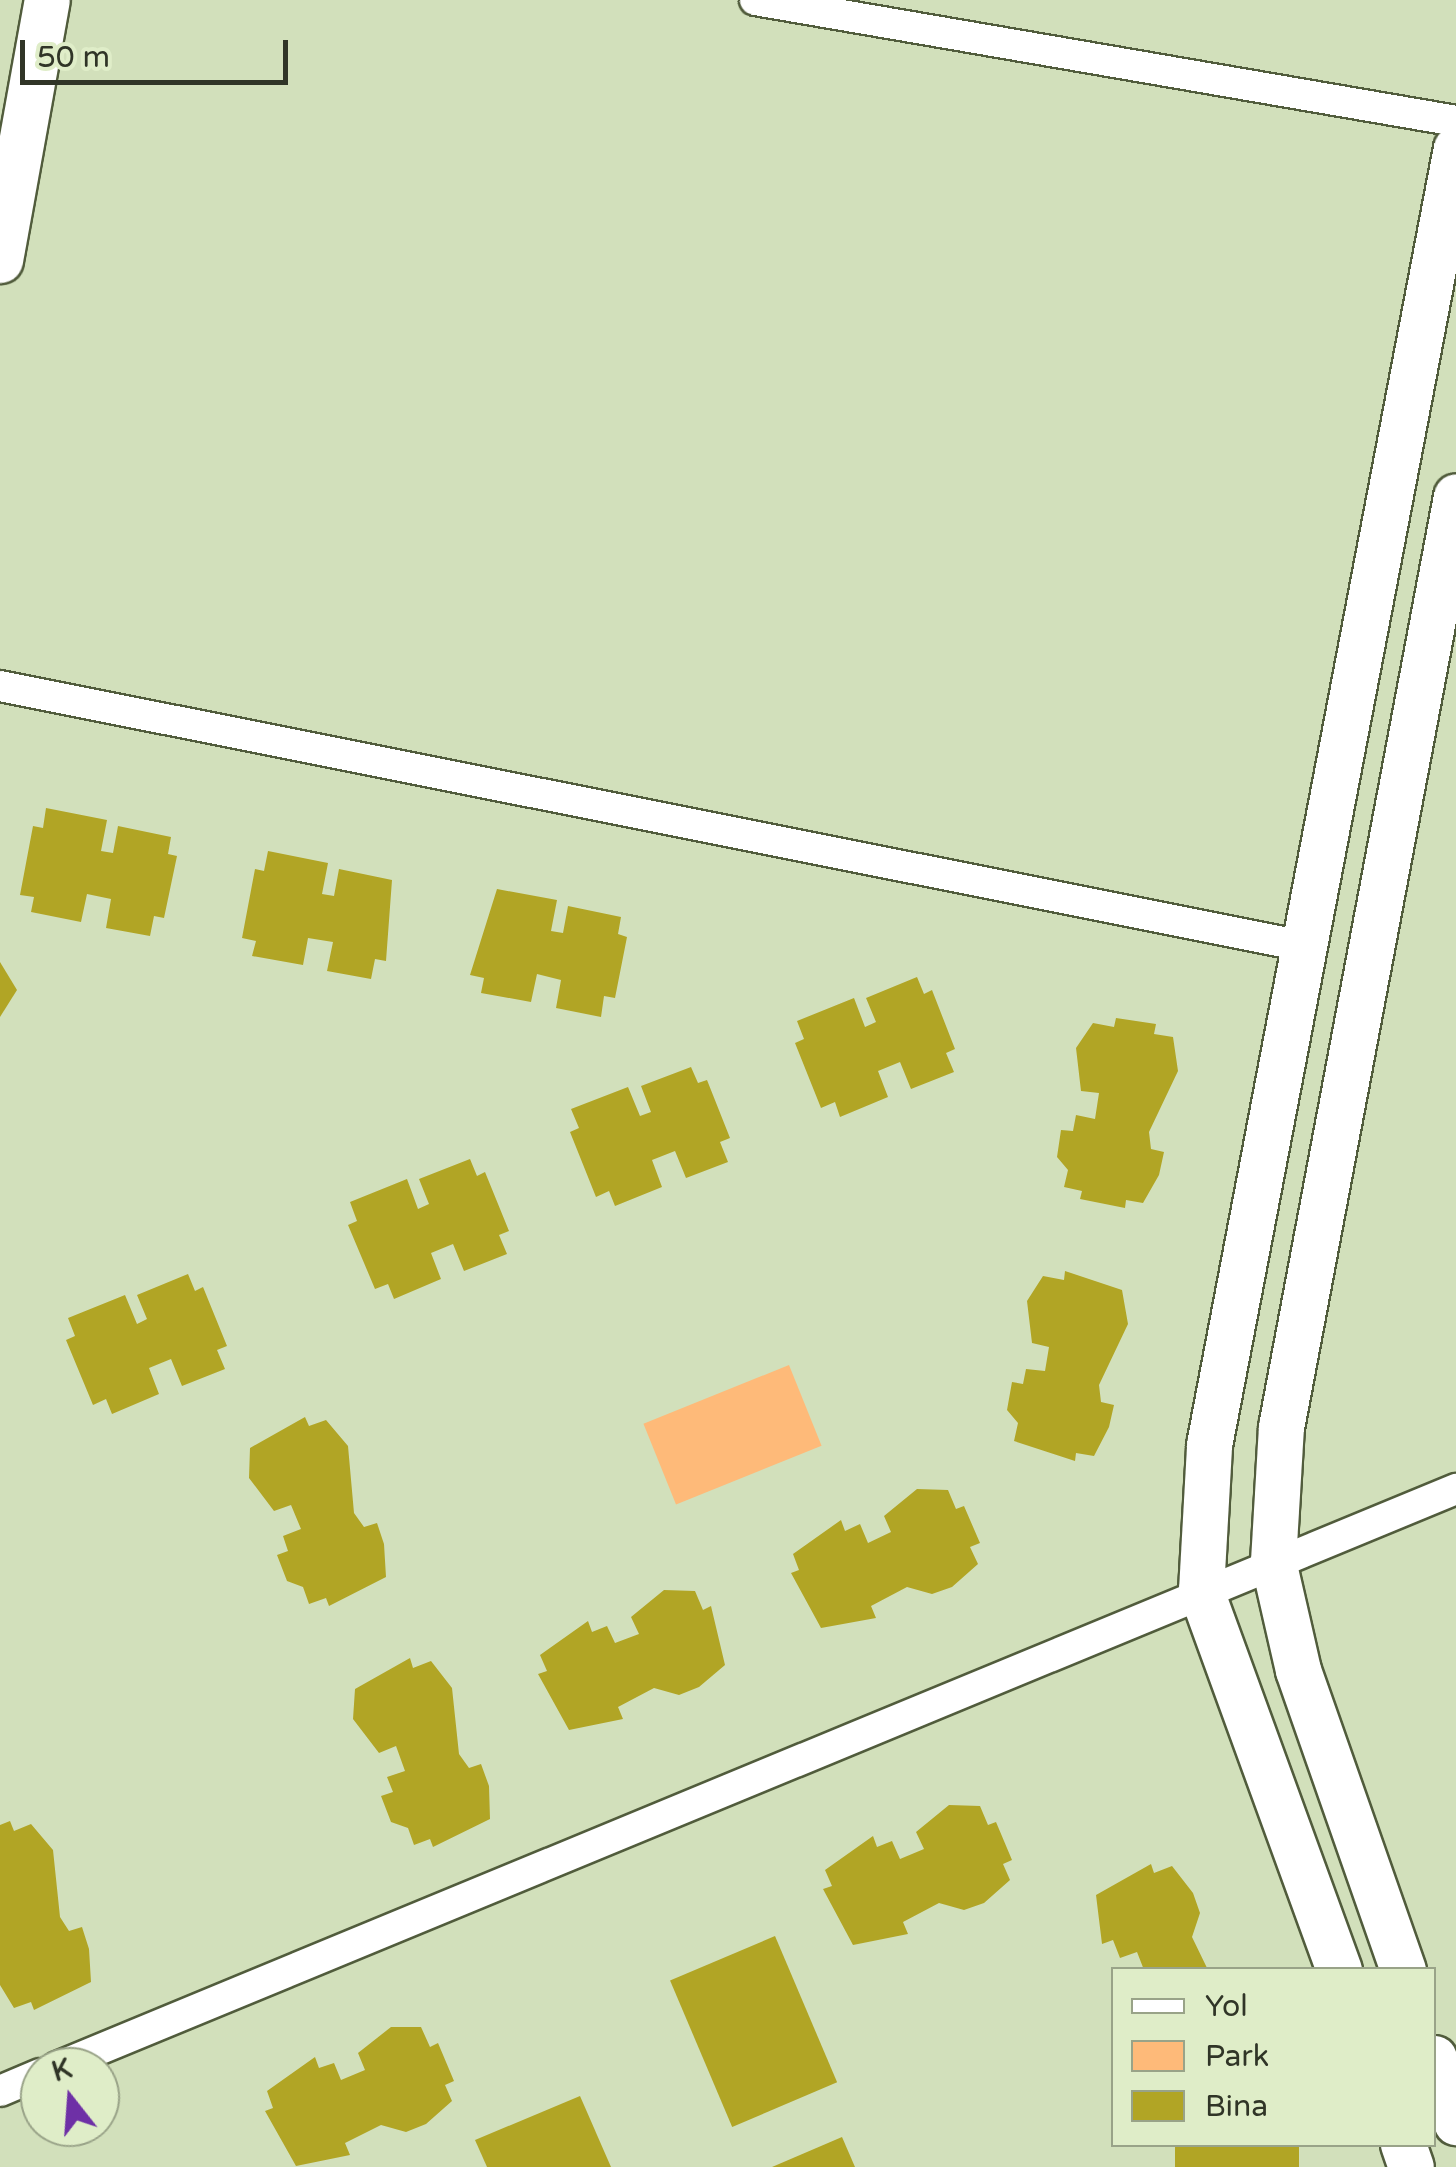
<!DOCTYPE html>
<style>
body{margin:0}
#map{position:relative;width:1456px;height:2167px;overflow:hidden;background:#d2e0bb;font-family:"Varela Round",sans-serif}
div>[style]{position:absolute}
.green>*{inset:0;background:#feba79;transform-origin:0 0}
.building>*{inset:0;background:#b1a525;transform-origin:0 0}
.roads{filter:drop-shadow(2px 0 #515c3c) drop-shadow(-2px 0 #515c3c) drop-shadow(0 2px #515c3c) drop-shadow(0 -2px #515c3c)}
.street>*{height:30px;margin:-15px;padding:0 15px;transform-origin:15px;border-radius:15px;background:#fff}
.secondary>*{height:45px;margin:-22.5px;padding:0 22.5px;transform-origin:22.5px;border-radius:22.5px;background:#fff}
span{translate:-50% -50%;white-space:nowrap;text-align:center;line-height:1.15;-webkit-text-stroke:10px #dfedc8;paint-order:stroke}
.legend{position:absolute;left:1111px;top:1967px;width:325px;height:180px;box-sizing:border-box;background:#dfedc8;border:2px solid #99a388;margin:0;padding:12px 18px;list-style:none;font-size:30px;color:#303527}
.legend li{display:flex;align-items:center;gap:20px;height:50px}
.legend b{width:50px;border:2px solid #99a388}
.north{position:absolute;left:20px;top:2047px;width:100px;height:100px;box-sizing:border-box;background:#dfedc8;border:2px solid #99a388;border-radius:50%;rotate:343deg;font-size:28px;font-weight:700;line-height:40px;text-align:center;color:#303527}
.north::after{content:'';display:block;margin:auto;width:35px;height:45px;background:#6e30a6;clip-path:polygon(50% 0,100% 100%,50% 72%,0 100%)}
.scale{position:absolute;left:20px;top:40px;width:268px;height:45px;box-sizing:border-box;border:5px solid #303527;border-top:0;padding-left:12px;font-size:30px;line-height:35px;white-space:nowrap;color:#303527;-webkit-text-stroke:8px #dfedc8;paint-order:stroke}
</style>
<div id="map">
<div class="green">
<i style="left:789px;top:1365px;width:87px;height:157px;rotate:68deg"></i>
</div>
<div class="building">
<i style="clip-path:polygon(46px 808px,107px 820px,101px 851px,113px 853px,118px 826px,171px 837px,168px 854px,177px 856px,164px 918px,154px 916px,150px 936px,106px 928px,111px 899px,87px 894px,81px 922px,31px 912px,34px 897px,20px 895px,33px 826px,43px 828px)"></i>
<i style="clip-path:polygon(268px 851px,328px 863px,322px 894px,334px 896px,339px 869px,392px 880px,386px 961px,375px 959px,371px 979px,327px 971px,333px 942px,308px 938px,303px 965px,252px 956px,256px 941px,242px 938px,255px 869px,264px 871px)"></i>
<i style="clip-path:polygon(497px 889px,557px 900px,551px 931px,563px 933px,568px 906px,621px 917px,618px 934px,627px 937px,615px 998px,604px 996px,601px 1017px,556px 1008px,561px 980px,537px 974px,531px 1002px,481px 993px,484px 978px,470px 975px)"></i>
<i style="clip-path:polygon(0 962px,17px 990px,0 1017px)"></i>
<i style="clip-path:polygon(917px 977px,924px 994px,932px 990px,955px 1049px,946px 1053px,954px 1072px,911px 1089px,900px 1062px,878px 1071px,888px 1097px,840px 1117px,835px 1102px,821px 1108px,795px 1043px,804px 1039px,797px 1021px,854px 998px,865px 1027px,876px 1022px,866px 998px)"></i>
<i style="clip-path:polygon(1116px 1018px,1156px 1024px,1154px 1034px,1173px 1037px,1178px 1071px,1149px 1132px,1151px 1149px,1164px 1152px,1159px 1175px,1143px 1203px,1126px 1200px,1125px 1208px,1080px 1199px,1082px 1191px,1064px 1187px,1068px 1170px,1057px 1157px,1061px 1130px,1073px 1131px,1076px 1115px,1095px 1119px,1099px 1093px,1081px 1091px,1076px 1048px,1093px 1023px,1114px 1027px)"></i>
<i style="clip-path:polygon(691px 1067px,698px 1083px,707px 1080px,730px 1138px,720px 1142px,728px 1162px,686px 1178px,675px 1151px,652px 1160px,662px 1187px,615px 1206px,609px 1191px,596px 1197px,570px 1132px,579px 1128px,571px 1109px,628px 1087px,640px 1116px,651px 1112px,641px 1086px)"></i>
<i style="clip-path:polygon(470px 1159px,477px 1176px,485px 1172px,509px 1231px,499px 1235px,507px 1254px,464px 1271px,453px 1244px,431px 1253px,441px 1279px,394px 1299px,388px 1284px,375px 1289px,348px 1225px,357px 1221px,350px 1202px,407px 1179px,418px 1209px,429px 1204px,419px 1179px)"></i>
<i style="clip-path:polygon(1065px 1271px,1122px 1290px,1128px 1324px,1099px 1385px,1101px 1402px,1114px 1405px,1109px 1427px,1094px 1456px,1076px 1453px,1075px 1461px,1014px 1441px,1018px 1423px,1007px 1410px,1012px 1382px,1023px 1384px,1026px 1369px,1045px 1371px,1049px 1347px,1032px 1343px,1027px 1301px,1043px 1276px,1064px 1280px)"></i>
<i style="clip-path:polygon(188px 1274px,195px 1291px,203px 1287px,227px 1346px,217px 1350px,225px 1369px,182px 1386px,171px 1359px,149px 1368px,159px 1394px,112px 1414px,106px 1399px,93px 1405px,66px 1340px,75px 1336px,68px 1318px,125px 1295px,137px 1324px,147px 1319px,137px 1295px)"></i>
<i style="clip-path:polygon(305px 1417px,309px 1426px,326px 1420px,348px 1446px,354px 1513px,364px 1527px,377px 1523px,384px 1544px,386px 1577px,329px 1606px,326px 1598px,309px 1604px,303px 1587px,287px 1581px,277px 1555px,288px 1551px,283px 1536px,301px 1529px,291px 1505px,274px 1511px,249px 1478px,250px 1448px)"></i>
<i style="clip-path:polygon(917px 1489px,948px 1490px,956px 1509px,964px 1506px,980px 1543px,970px 1547px,978px 1564px,952px 1587px,932px 1594px,907px 1587px,871px 1606px,876px 1618px,821px 1628px,791px 1573px,799px 1570px,793px 1554px,841px 1520px,845px 1531px,860px 1524px,868px 1543px,891px 1532px,884px 1516px)"></i>
<i style="clip-path:polygon(664px 1590px,695px 1591px,703px 1610px,711px 1606px,725px 1665px,699px 1687px,679px 1695px,654px 1688px,618px 1707px,623px 1719px,569px 1730px,538px 1674px,547px 1671px,540px 1655px,588px 1621px,592px 1632px,607px 1626px,615px 1643px,639px 1634px,631px 1617px)"></i>
<i style="clip-path:polygon(410px 1658px,413px 1668px,431px 1661px,452px 1688px,459px 1754px,469px 1768px,481px 1764px,489px 1786px,490px 1819px,433px 1847px,430px 1839px,414px 1845px,408px 1828px,391px 1822px,381px 1796px,393px 1792px,387px 1777px,405px 1771px,396px 1746px,379px 1753px,353px 1719px,355px 1689px)"></i>
<i style="clip-path:polygon(949px 1805px,980px 1806px,988px 1825px,996px 1822px,1012px 1860px,1003px 1864px,1010px 1880px,984px 1903px,964px 1910px,939px 1903px,903px 1922px,908px 1934px,853px 1945px,823px 1889px,832px 1886px,825px 1870px,873px 1836px,877px 1847px,892px 1841px,900px 1859px,924px 1849px,916px 1832px)"></i>
<i style="clip-path:polygon(10px 1821px,14px 1831px,31px 1824px,53px 1850px,60px 1917px,69px 1931px,82px 1927px,89px 1949px,91px 1982px,34px 2010px,31px 2002px,14px 2008px,0 1985px,0 1825px)"></i>
<i style="clip-path:polygon(1151px 1864px,1154px 1873px,1172px 1866px,1193px 1893px,1200px 1913px,1192px 1937px,1208px 1970px,1144px 1970px,1137px 1952px,1120px 1958px,1113px 1940px,1102px 1944px,1096px 1895px)"></i>
<i style="left:775px;top:1936px;width:159px;height:114px;rotate:67deg"></i>
<i style="clip-path:polygon(391px 2027px,421px 2027px,430px 2047px,438px 2043px,454px 2081px,445px 2085px,452px 2101px,426px 2124px,406px 2132px,381px 2125px,345px 2143px,350px 2155px,296px 2166px,265px 2111px,273px 2108px,267px 2091px,315px 2057px,319px 2068px,334px 2063px,341px 2080px,365px 2070px,358px 2053px)"></i>
<i style="clip-path:polygon(580px 2096px,611px 2167px,487px 2167px,475px 2140px)"></i>
<i style="clip-path:polygon(842px 2137px,855px 2167px,772px 2167px)"></i>
<i style="left:1175px;top:2144px;width:124px;height:25px"></i>
</div>
<div class="roads">
<div class="street">
<i style="left:755px;top:0;width:711px;rotate:9.79deg"></i>
<i style="left:0;top:686px;width:1334px;rotate:11.28deg"></i>
<i style="left:57px;top:2067px;width:1514px;rotate:-22.45deg"></i>
<i style="left:0;top:2091px;width:43px;rotate:-23deg"></i>
</div>
<div class="secondary">
<i style="left:0;top:260px;width:264px;rotate:-79.8deg"></i>
<i style="left:1339px;top:1970px;width:404px;rotate:-110deg"></i>
<i style="left:1201px;top:1590px;width:145px;rotate:-86.8deg"></i>
<i style="left:1209px;top:1445px;width:1320px;rotate:-79.22deg"></i>
<i style="left:1403px;top:1970px;width:318px;rotate:-109.3deg"></i>
<i style="left:1298px;top:1670px;width:112px;rotate:-102.9deg"></i>
<i style="left:1273px;top:1561px;width:134px;rotate:-86.6deg"></i>
<i style="left:1281px;top:1427px;width:947px;rotate:-79.35deg"></i>
<i style="left:1434px;top:2058px;width:68px;rotate:71deg"></i>
<i style="left:1403px;top:2144px;width:24px;rotate:71deg"></i>
</div>
</div>
<ul class="legend">
<li><b style="height:12px;background:#fff"></b>Yol</li>
<li><b style="height:28px;background:#feba79"></b>Park</li>
<li><b style="height:28px;background:#b1a525"></b>Bina</li>
</ul>
<div class="north">K</div>
<div class="scale">50 m</div>
</div>
